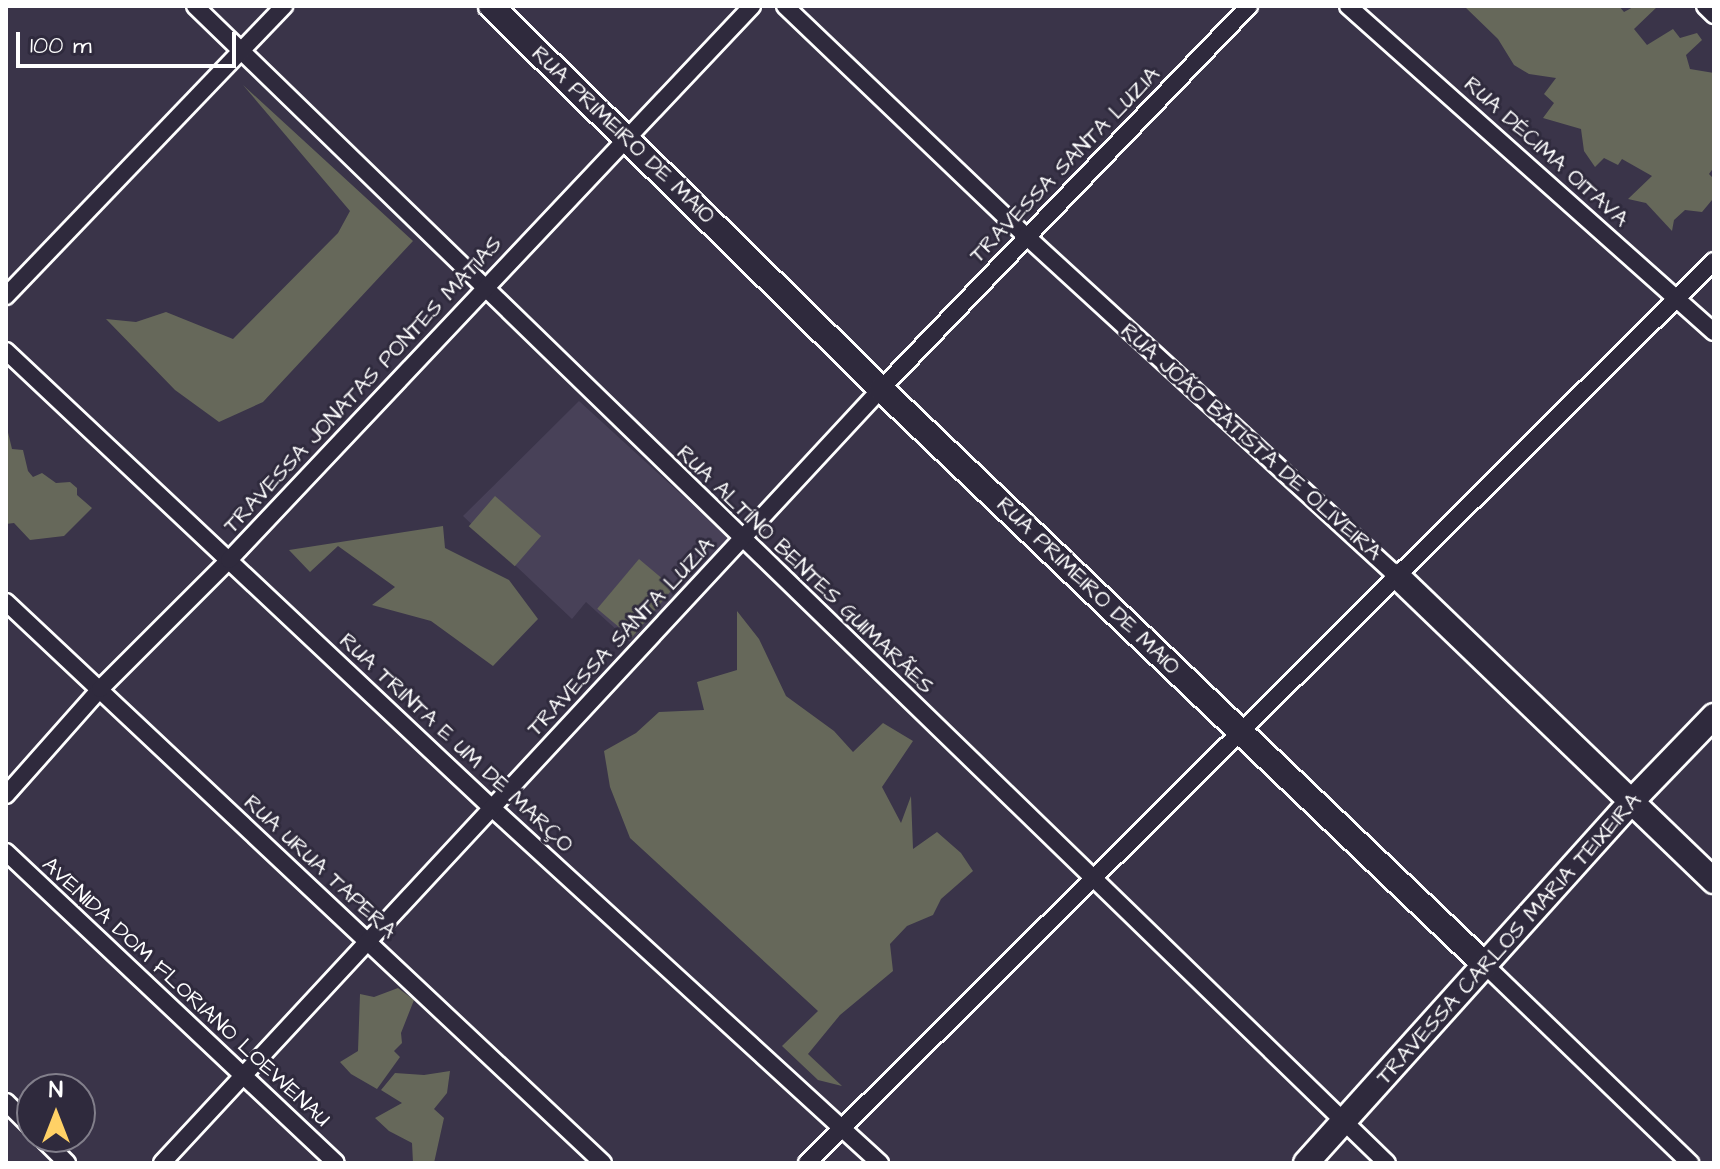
<!DOCTYPE html>
<meta charset="utf-8">
<style>
body{margin:0}
#map{position:relative;width:1720px;height:1169px;overflow:hidden;background:#3a3449;font-family:"Architects Daughter",sans-serif}
div>[style]{position:absolute}
.built>*{inset:0;background:#484158}
.green>*{inset:0;background:#66685a;transform-origin:0 0}
.roads{filter:drop-shadow(2px 0 #fff) drop-shadow(-2px 0 #fff) drop-shadow(0 2px #fff) drop-shadow(0 -2px #fff)}
.street>*{height:16px;margin:-8px;padding:0 8px;transform-origin:8px;border-radius:8px;background:#2f2a3d}
.secondary>*{height:24px;margin:-12px;padding:0 12px;transform-origin:12px;border-radius:12px;background:#2f2a3d}
span{translate:-50% -50%;white-space:nowrap;text-align:center;line-height:1.15;-webkit-text-stroke:6px #2f2a3d;paint-order:stroke}
.street-label{font-size:22px;color:#fff}
.frame{position:absolute;inset:0;border:8px solid #fff;pointer-events:none}
.north{position:absolute;left:16px;top:1073px;width:80px;height:80px;box-sizing:border-box;background:#2f2a3d;border:2px solid #827f8b;border-radius:50%;rotate:0deg;font-size:22px;font-weight:700;line-height:32px;text-align:center;color:#fff}
.north::after{content:'';display:block;margin:auto;width:28px;height:36px;background:#ffd166;clip-path:polygon(50% 0,100% 100%,50% 72%,0 100%)}
.scale{position:absolute;left:16px;top:32px;width:220px;height:36px;box-sizing:border-box;border:4px solid #fff;border-top:0;padding-left:10px;font-size:24px;line-height:28px;white-space:nowrap;color:#fff;-webkit-text-stroke:6px #2f2a3d;paint-order:stroke}
</style>
<div id="map">
<div class="built">
<i style="clip-path:polygon(579px 401px,730px 539px,630px 642px,586px 602px,572px 619px,463px 516px)"></i>
</div>
<div class="green">
<i style="clip-path:polygon(1464px 6px,1619px 6px,1624px 12px,1635px 6px,1658px 6px,1634px 29px,1647px 45px,1673px 29px,1680px 38px,1697px 33px,1702px 40px,1686px 55px,1690px 69px,1714px 73px,1714px 167px,1709px 174px,1714px 179px,1712px 200px,1702px 212px,1685px 210px,1674px 220px,1672px 231px,1646px 203px,1628px 199px,1652px 176px,1622px 159px,1618px 165px,1604px 158px,1595px 167px,1584px 151px,1581px 129px,1543px 118px,1554px 103px,1544px 94px,1556px 78px,1529px 74px,1514px 65px,1498px 39px)"></i>
<i style="clip-path:polygon(243px 85px,413px 241px,263px 402px,219px 422px,175px 390px,106px 319px,136px 322px,166px 312px,233px 339px,338px 233px,350px 211px)"></i>
<i style="clip-path:polygon(6px 424px,12px 449px,23px 450px,28px 471px,33px 477px,42px 473px,56px 483px,70px 482px,77px 488px,77px 495px,92px 508px,64px 536px,30px 540px,14px 523px,6px 524px)"></i>
<i style="left:495px;top:496px;width:61px;height:40px;rotate:41deg"></i>
<i style="clip-path:polygon(443px 526px,445px 548px,509px 580px,538px 619px,493px 666px,431px 621px,372px 605px,395px 587px,338px 546px,310px 572px,289px 550px)"></i>
<i style="left:639px;top:559px;width:45px;height:65px;rotate:40deg"></i>
<i style="clip-path:polygon(737px 611px,759px 639px,786px 696px,834px 731px,853px 752px,883px 723px,913px 741px,882px 787px,901px 823px,911px 796px,913px 849px,937px 832px,961px 853px,973px 871px,941px 899px,933px 915px,907px 926px,890px 944px,893px 971px,840px 1015px,808px 1054px,842px 1086px,818px 1080px,782px 1046px,818px 1011px,630px 838px,610px 787px,604px 751px,636px 733px,659px 712px,704px 710px,697px 682px,737px 670px)"></i>
<i style="clip-path:polygon(398px 988px,414px 1000px,401px 1033px,402px 1043px,394px 1051px,400px 1057px,377px 1089px,351px 1074px,340px 1062px,358px 1051px,360px 994px,374px 997px)"></i>
<i style="clip-path:polygon(450px 1071px,447px 1093px,434px 1109px,444px 1118px,434px 1163px,413px 1163px,412px 1143px,389px 1131px,375px 1118px,402px 1103px,381px 1090px,395px 1073px,424px 1075px)"></i>
</div>
<div class="roads">
<div class="street">
<i style="left:195px;top:6px;width:1661px;rotate:44.15deg"></i>
<i style="left:785px;top:6px;width:333px;rotate:43.7deg"></i>
<i style="left:1026px;top:236px;width:503px;rotate:42.5deg"></i>
<i style="left:1348px;top:6px;width:490px;rotate:41.7deg"></i>
<i style="left:1705px;top:6px;width:13px;rotate:45deg"></i>
<i style="left:6px;top:296px;width:402px;rotate:-46.2deg"></i>
<i style="left:6px;top:351px;width:667px;rotate:43.24deg"></i>
<i style="left:492px;top:808px;width:526px;rotate:42.46deg"></i>
<i style="left:6px;top:602px;width:819px;rotate:43.22deg"></i>
<i style="left:6px;top:795px;width:142px;rotate:-48.4deg"></i>
<i style="left:100px;top:689px;width:182px;rotate:-45deg"></i>
<i style="left:229px;top:560px;width:762px;rotate:-46.65deg"></i>
<i style="left:6px;top:852px;width:453px;rotate:43.3deg"></i>
<i style="left:1486px;top:966px;width:284px;rotate:44deg"></i>
<i style="left:6px;top:1102px;width:37px;rotate:45deg"></i>
<i style="left:41px;top:1137px;width:37px;rotate:45deg"></i>
<i style="left:162px;top:1163px;width:1056px;rotate:-47.11deg"></i>
<i style="left:881px;top:389px;width:531px;rotate:-46.14deg"></i>
<i style="left:807px;top:1163px;width:1279px;rotate:-44.84deg"></i>
</div>
<div class="secondary">
<i style="left:491px;top:6px;width:547px;rotate:44.48deg"></i>
<i style="left:881px;top:389px;width:836px;rotate:43.64deg"></i>
<i style="left:1397px;top:576px;width:440px;rotate:43.9deg"></i>
<i style="left:1306px;top:1163px;width:484px;rotate:-48deg"></i>
<i style="left:1630px;top:803px;width:121px;rotate:-46deg"></i>
</div>
</div>
<div class="street-label">
<span style="left:623px;top:135px;rotate:44deg">RUA PRIMEIRO DE MAIO</span>
<span style="left:1546px;top:152px;rotate:42deg">RUA DÉCIMA OITAVA</span>
<span style="left:1065px;top:165px;rotate:-46deg">TRAVESSA SANTA LUZIA</span>
<span style="left:363px;top:385px;rotate:-47deg">TRAVESSA JONATAS PONTES MATIAS</span>
<span style="left:1251px;top:442px;rotate:42deg">RUA JOÃO BATISTA DE OLIVEIRA</span>
<span style="left:805px;top:570px;rotate:44deg">RUA ALTÍNO BENTES GUIMARÃES</span>
<span style="left:1088px;top:586px;rotate:44deg">RUA PRIMEIRO DE MAIO</span>
<span style="left:621px;top:637px;rotate:-47deg">TRAVESSA SANTA LUZIA</span>
<span style="left:456px;top:743px;rotate:43deg">RUA TRINTA E UM DE MARÇO</span>
<span style="left:320px;top:867px;rotate:43deg">RUA URUA TAPERA</span>
<span style="left:1509px;top:939px;rotate:-48deg">TRAVESSA CARLOS MARIA TEIXEIRA</span>
<span style="left:186px;top:992px;rotate:43deg">AVENIDA DOM FLORIANO LOEWENAU</span>
</div>
<div class="frame"></div>
<div class="north">N</div>
<div class="scale">100 m</div>
</div>
